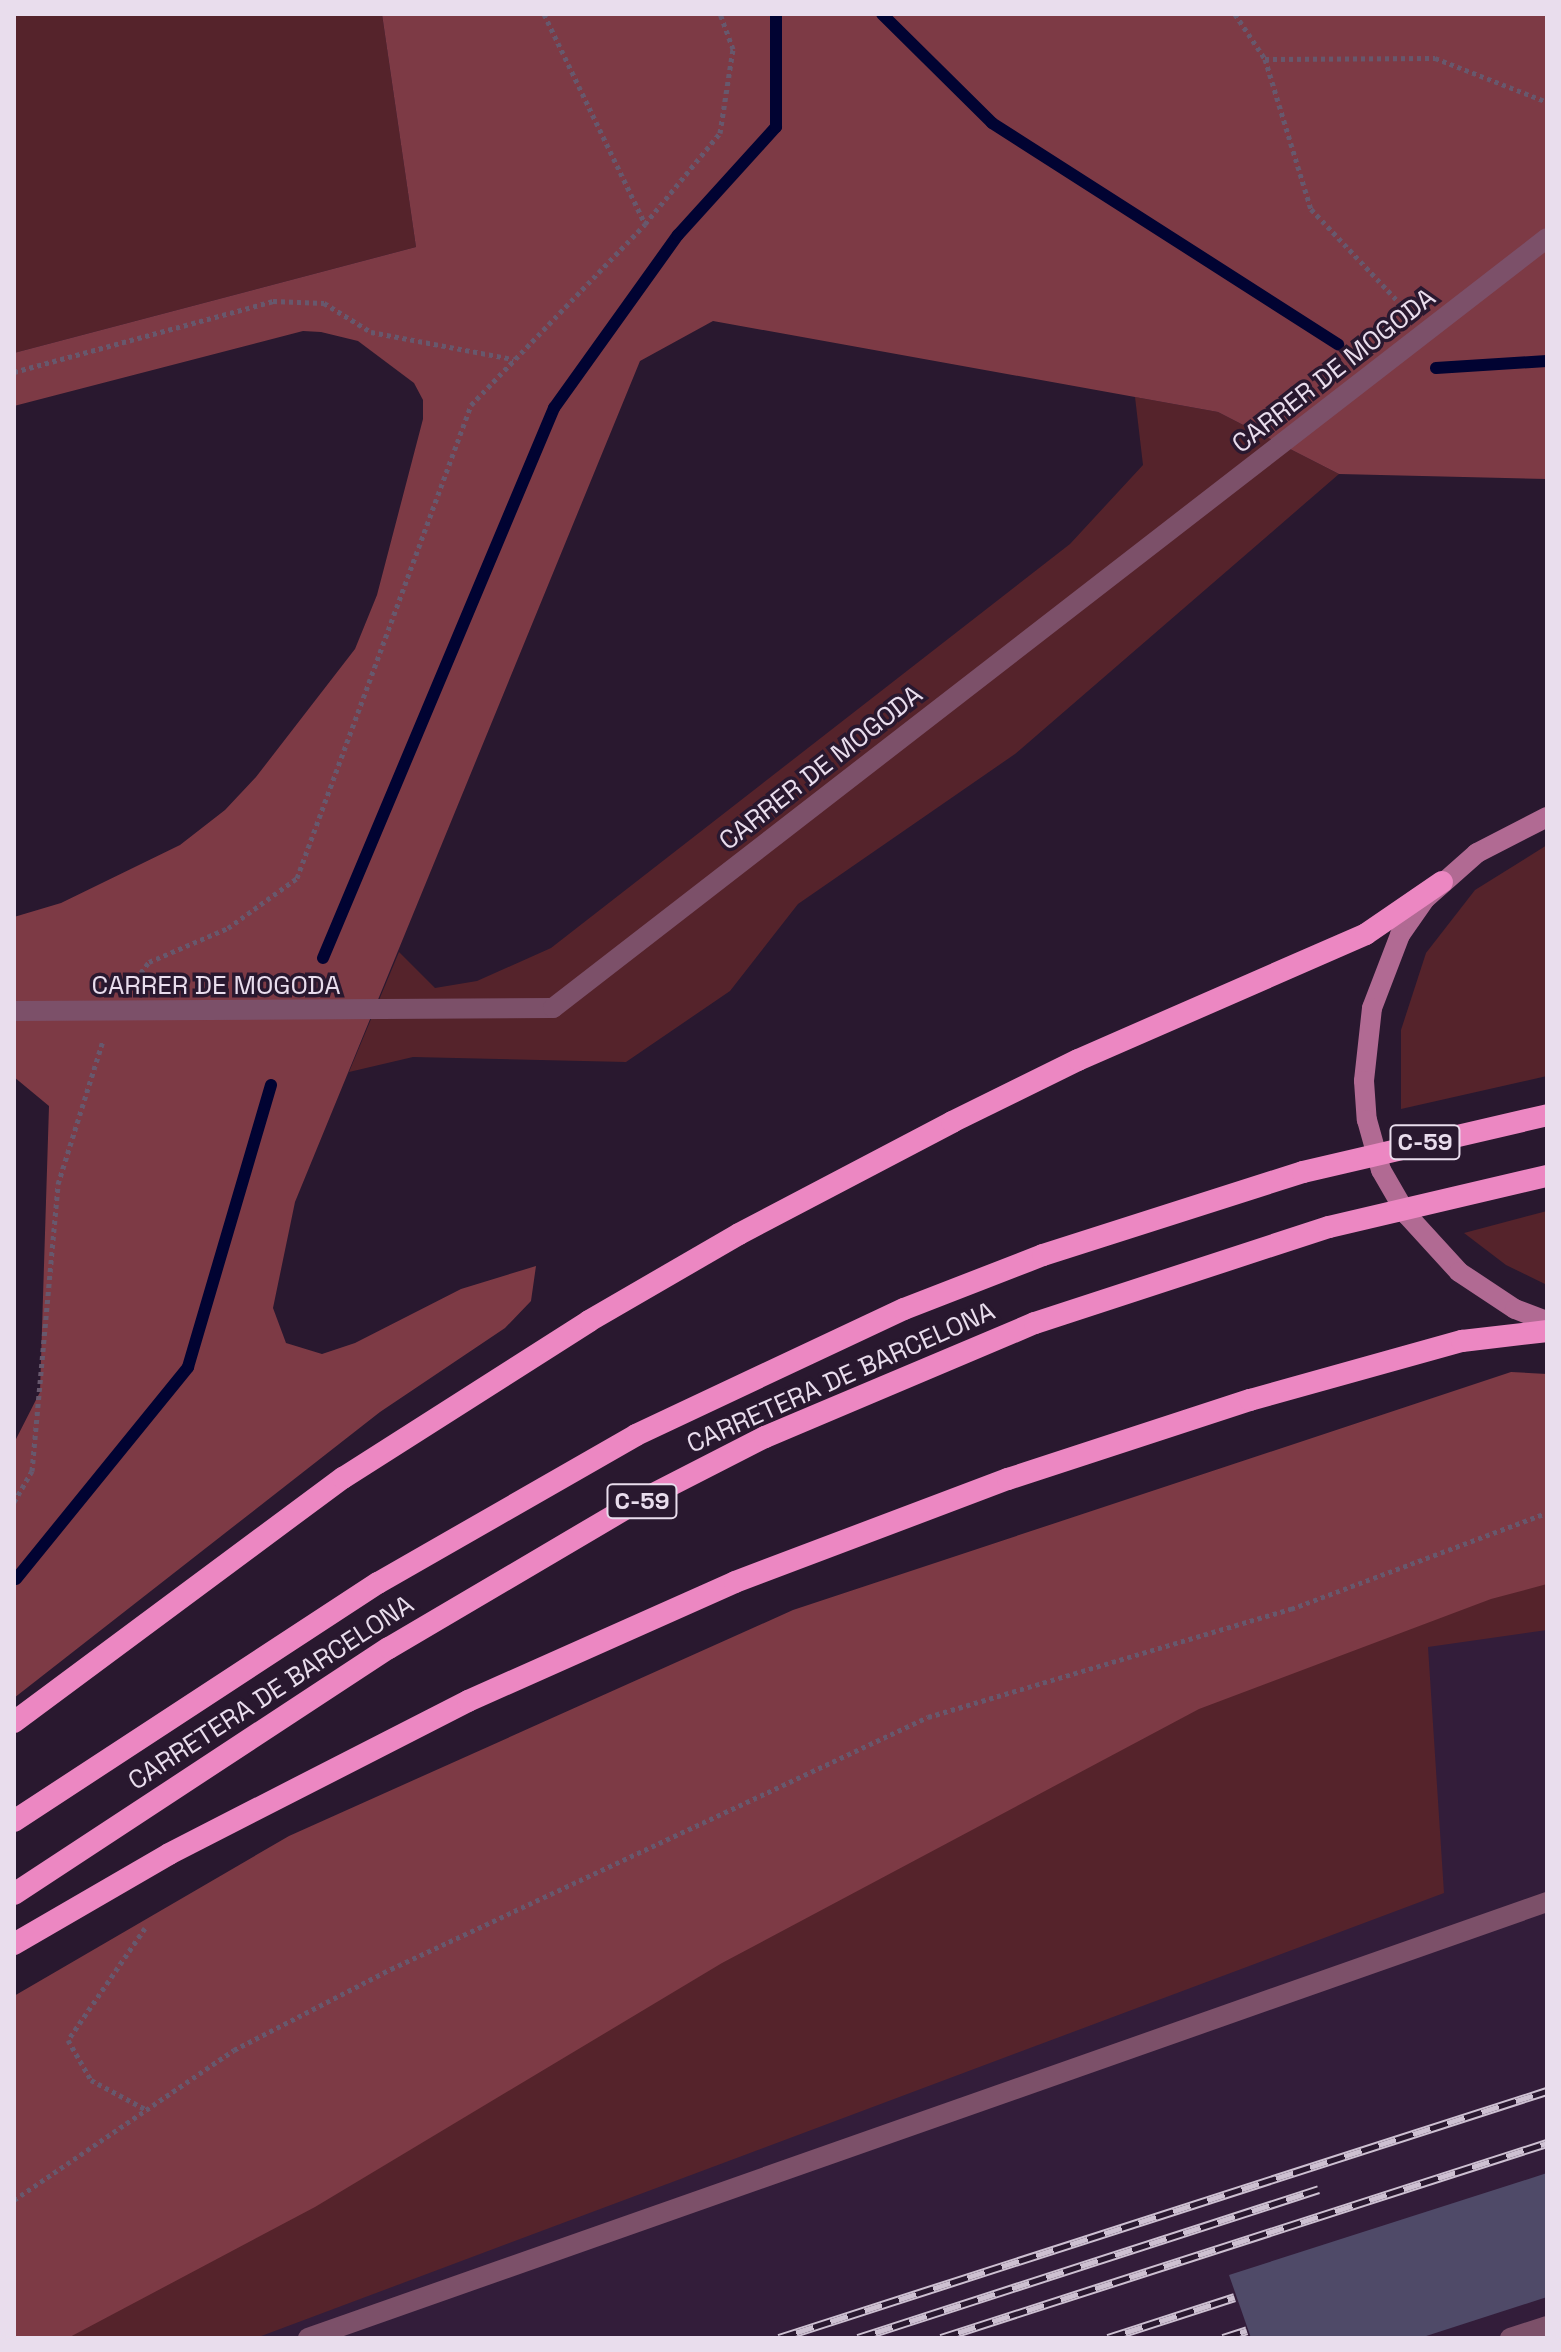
<!DOCTYPE html>
<style>
body{margin:0}
#map{position:relative;width:1561px;height:2352px;overflow:hidden;background:#29182f;font-family:"Space Grotesk",sans-serif}
div>[style]{position:absolute}
.built>*{inset:0;background:#331d3a}
.green>*{inset:0;background:#55232b}
.forest>*{inset:0;background:#7d3a45}
.stream>*{height:12px;margin:-6px;padding:0 6px;transform-origin:6px;border-radius:6px;background:#010332}
.building>*{inset:0;background:#4f4a68}
.path>*{height:5px;margin-top:-2.5px;transform-origin:0;background:repeating-linear-gradient(90deg,#67586d 0 4px,transparent 0 8px)}
.service>*{height:20px;margin:-10px;padding:0 10px;transform-origin:10px;border-radius:10px;background:#7c5069}
.minor>*{height:20px;margin:-10px;padding:0 10px;transform-origin:10px;border-radius:10px;background:#7c5069}
.secondary>*{height:20px;margin:-10px;padding:0 10px;transform-origin:10px;border-radius:10px;background:#b16a93}
.trunk>*{height:22px;margin:-11px;padding:0 11px;transform-origin:11px;border-radius:11px;background:#ec87c2}
.rail>*{height:9px;margin-top:-4.5px;transform-origin:0;background:repeating-linear-gradient(90deg,#29182f 0 18px,#cdc0d1 0 36px);box-sizing:border-box;border-block:2px solid #cdc0d1}
.trunk-bridge>*{height:22px;margin:-11px;padding:0 11px;transform-origin:11px;border-radius:11px;background:#ec87c2}
span{translate:-50% -50%;white-space:nowrap;text-align:center;line-height:1.15;-webkit-text-stroke:7px #29182f;paint-order:stroke}
.shield-label span{padding:2px 6px;background:#29182f;border:2px solid;border-radius:6px;-webkit-text-stroke-width:0}
.shield-label{font-size:24px;color:#e9dded;font-weight:700}
.street-label{font-size:26px;color:#e9dded}
.frame{position:absolute;inset:0;border:16px solid #e9dded;pointer-events:none}
</style>
<div id="map">
<div class="built">
<i style="clip-path:polygon(1547px 1567px,1547px 2338px,32px 2338px)"></i>
</div>
<div class="green">
<i style="clip-path:polygon(14px 14px,382px 14px,416px 247px,14px 353px)"></i>
<i style="clip-path:polygon(1135px 397px,1218px 412px,1339px 474px,1015px 754px,798px 904px,730px 991px,626px 1062px,413px 1057px,349px 1072px,399px 952px,435px 988px,477px 981px,551px 948px,1070px 544px,1143px 465px)"></i>
<i style="clip-path:polygon(1547px 845px,1547px 1076px,1401px 1109px,1401px 1030px,1426px 953px,1475px 890px)"></i>
<i style="clip-path:polygon(1547px 1211px,1547px 1285px,1506px 1265px,1464px 1233px)"></i>
<i style="clip-path:polygon(1547px 1567px,1547px 1630px,1428px 1647px,1444px 1893px,256px 2338px,32px 2338px,903px 1832px,1342px 1630px)"></i>
</div>
<div class="forest">
<i style="clip-path:polygon(382px 14px,1547px 14px,1547px 479px,1339px 474px,1218px 412px,713px 321px,640px 361px,295px 1202px,273px 1308px,286px 1343px,322px 1354px,355px 1343px,461px 1289px,536px 1266px,531px 1301px,505px 1328px,380px 1412px,14px 1698px,14px 1443px,40px 1392px,49px 1106px,14px 1077px,14px 917px,61px 903px,180px 845px,225px 810px,256px 777px,355px 649px,377px 595px,423px 419px,423px 400px,414px 383px,358px 341px,321px 332px,303px 331px,14px 406px,14px 353px,416px 247px)"></i>
<i style="clip-path:polygon(1511px 1372px,1547px 1374px,1547px 1584px,1491px 1599px,1199px 1709px,722px 1963px,315px 2207px,68px 2338px,14px 2338px,14px 1996px,289px 1836px,793px 1610px)"></i>
</div>
<div class="stream">
<i style="left:882px;top:14px;width:155px;rotate:44.7deg"></i>
<i style="left:992px;top:123px;width:411px;rotate:32.6deg"></i>
<i style="left:1436px;top:368px;width:111px;rotate:-3.6deg"></i>
<i style="left:323px;top:958px;width:597px;rotate:-67.22deg"></i>
<i style="left:554px;top:408px;width:213px;rotate:-54.4deg"></i>
<i style="left:678px;top:235px;width:146px;rotate:-47.8deg"></i>
<i style="left:776px;top:127px;width:113px;rotate:-90deg"></i>
<i style="left:16px;top:1579px;width:273px;rotate:-50.9deg"></i>
<i style="left:188px;top:1367px;width:294px;rotate:-73.6deg"></i>
</div>
<div class="building">
<i style="clip-path:polygon(1547px 2173px,1547px 2297px,1420px 2338px,1251px 2338px,1229px 2275px)"></i>
</div>
<div class="path">
<i style="left:544px;top:14px;width:233px;rotate:64.3deg"></i>
<i style="left:1235px;top:14px;width:54px;rotate:56.3deg"></i>
<i style="left:1265px;top:59px;width:157px;rotate:73deg"></i>
<i style="left:1311px;top:209px;width:140px;rotate:46.7deg"></i>
<i style="left:1265px;top:59px;width:170px;rotate:-0.3deg"></i>
<i style="left:1435px;top:58px;width:120px;rotate:21.4deg"></i>
<i style="left:14px;top:372px;width:269px;rotate:-15.3deg"></i>
<i style="left:273px;top:301px;width:51px;rotate:2.2deg"></i>
<i style="left:324px;top:303px;width:55px;rotate:31.7deg"></i>
<i style="left:371px;top:332px;width:145px;rotate:10.8deg"></i>
<i style="left:136px;top:979px;width:21px;rotate:-53deg"></i>
<i style="left:149px;top:962px;width:86px;rotate:-23.3deg"></i>
<i style="left:228px;top:928px;width:85px;rotate:-35.9deg"></i>
<i style="left:297px;top:878px;width:504px;rotate:-69.8deg"></i>
<i style="left:471px;top:405px;width:251px;rotate:-46.1deg"></i>
<i style="left:645px;top:224px;width:118px;rotate:-50.5deg"></i>
<i style="left:720px;top:133px;width:85px;rotate:-81.2deg"></i>
<i style="left:733px;top:49px;width:37px;rotate:-110deg"></i>
<i style="left:14px;top:1502px;width:36px;rotate:-60deg"></i>
<i style="left:32px;top:1471px;width:288px;rotate:-84.8deg"></i>
<i style="left:58px;top:1184px;width:151px;rotate:-72.6deg"></i>
<i style="left:145px;top:1928px;width:136px;rotate:124.5deg"></i>
<i style="left:68px;top:2040px;width:46px;rotate:60.1deg"></i>
<i style="left:91px;top:2080px;width:64px;rotate:28.2deg"></i>
<i style="left:14px;top:2200px;width:266px;rotate:-34.3deg"></i>
<i style="left:234px;top:2050px;width:177px;rotate:-27.3deg"></i>
<i style="left:391px;top:1969px;width:593px;rotate:-25.14deg"></i>
<i style="left:928px;top:1717px;width:379px;rotate:-16.6deg"></i>
<i style="left:1291px;top:1609px;width:273px;rotate:-20.6deg"></i>
</div>
<div class="service">
<i style="left:308px;top:2338px;width:1313px;rotate:-19.39deg"></i>
<i style="left:1510px;top:2338px;width:39px;rotate:-18deg"></i>
</div>
<div class="minor">
<i style="left:14px;top:1011px;width:539px;rotate:-0.32deg"></i>
<i style="left:553px;top:1008px;width:1257px;rotate:-37.76deg"></i>
</div>
<div class="secondary">
<i style="left:1547px;top:817px;width:79px;rotate:152.8deg"></i>
<i style="left:1477px;top:853px;width:69px;rotate:138.5deg"></i>
<i style="left:1425px;top:899px;width:44px;rotate:124.8deg"></i>
<i style="left:1400px;top:935px;width:78px;rotate:111deg"></i>
<i style="left:1372px;top:1008px;width:73px;rotate:96.3deg"></i>
<i style="left:1364px;top:1081px;width:39px;rotate:86deg"></i>
<i style="left:1367px;top:1120px;width:52px;rotate:74.4deg"></i>
<i style="left:1381px;top:1170px;width:52px;rotate:60deg"></i>
<i style="left:1407px;top:1215px;width:77px;rotate:47.6deg"></i>
<i style="left:1459px;top:1272px;width:67px;rotate:33.5deg"></i>
<i style="left:1515px;top:1309px;width:34px;rotate:21deg"></i>
</div>
<div class="trunk">
<i style="left:14px;top:1722px;width:410px;rotate:-36.6deg"></i>
<i style="left:343px;top:1478px;width:292px;rotate:-32.5deg"></i>
<i style="left:589px;top:1321px;width:173px;rotate:-30.1deg"></i>
<i style="left:739px;top:1234px;width:241px;rotate:-27.7deg"></i>
<i style="left:952px;top:1122px;width:140px;rotate:-26.2deg"></i>
<i style="left:1078px;top:1060px;width:314px;rotate:-23.6deg"></i>
<i style="left:1366px;top:934px;width:92px;rotate:-34.4deg"></i>
<i style="left:14px;top:1821px;width:435px;rotate:-33.2deg"></i>
<i style="left:378px;top:1583px;width:297px;rotate:-29.8deg"></i>
<i style="left:636px;top:1435px;width:296px;rotate:-25.2deg"></i>
<i style="left:904px;top:1309px;width:149px;rotate:-21.2deg"></i>
<i style="left:1043px;top:1255px;width:273px;rotate:-17.7deg"></i>
<i style="left:14px;top:1894px;width:448px;rotate:-33.3deg"></i>
<i style="left:389px;top:1648px;width:282px;rotate:-30.5deg"></i>
<i style="left:632px;top:1505px;width:149px;rotate:-27.1deg"></i>
<i style="left:765px;top:1437px;width:293px;rotate:-22.9deg"></i>
<i style="left:1035px;top:1323px;width:309px;rotate:-18.1deg"></i>
<i style="left:14px;top:1944px;width:179px;rotate:-30.1deg"></i>
<i style="left:169px;top:1854px;width:336px;rotate:-27.1deg"></i>
<i style="left:468px;top:1701px;width:292px;rotate:-24deg"></i>
<i style="left:735px;top:1582px;width:292px;rotate:-20.7deg"></i>
<i style="left:1008px;top:1479px;width:255px;rotate:-18.1deg"></i>
<i style="left:1250px;top:1400px;width:220px;rotate:-15.6deg"></i>
<i style="left:1462px;top:1341px;width:86px;rotate:-6.7deg"></i>
</div>
<div class="rail">
<i style="left:779px;top:2338px;width:807px;rotate:-17.83deg"></i>
<i style="left:858px;top:2338px;width:484px;rotate:-17.9deg"></i>
<i style="left:941px;top:2338px;width:637px;rotate:-17.84deg"></i>
<i style="left:1108px;top:2338px;width:133px;rotate:-17.9deg"></i>
<i style="left:1223px;top:2338px;width:25px;rotate:-18deg"></i>
</div>
<div class="trunk-bridge">
<i style="left:1303px;top:1172px;width:251px;rotate:-13.1deg"></i>
<i style="left:1329px;top:1227px;width:224px;rotate:-13.2deg"></i>
</div>
<div class="shield-label">
<span style="left:1425px;top:1142px">C-59</span>
<span style="left:642px;top:1501px">C-59</span>
</div>
<div class="street-label">
<span style="left:1334px;top:371px;rotate:-38deg">CARRER DE MOGODA</span>
<span style="left:821px;top:768px;rotate:-38deg">CARRER DE MOGODA</span>
<span style="left:216px;top:986px">CARRER DE MOGODA</span>
<span style="left:841px;top:1378px;rotate:-24deg">CARRETERA DE BARCELONA</span>
<span style="left:271px;top:1693px;rotate:-33deg">CARRETERA DE BARCELONA</span>
</div>
<div class="frame"></div>
</div>
